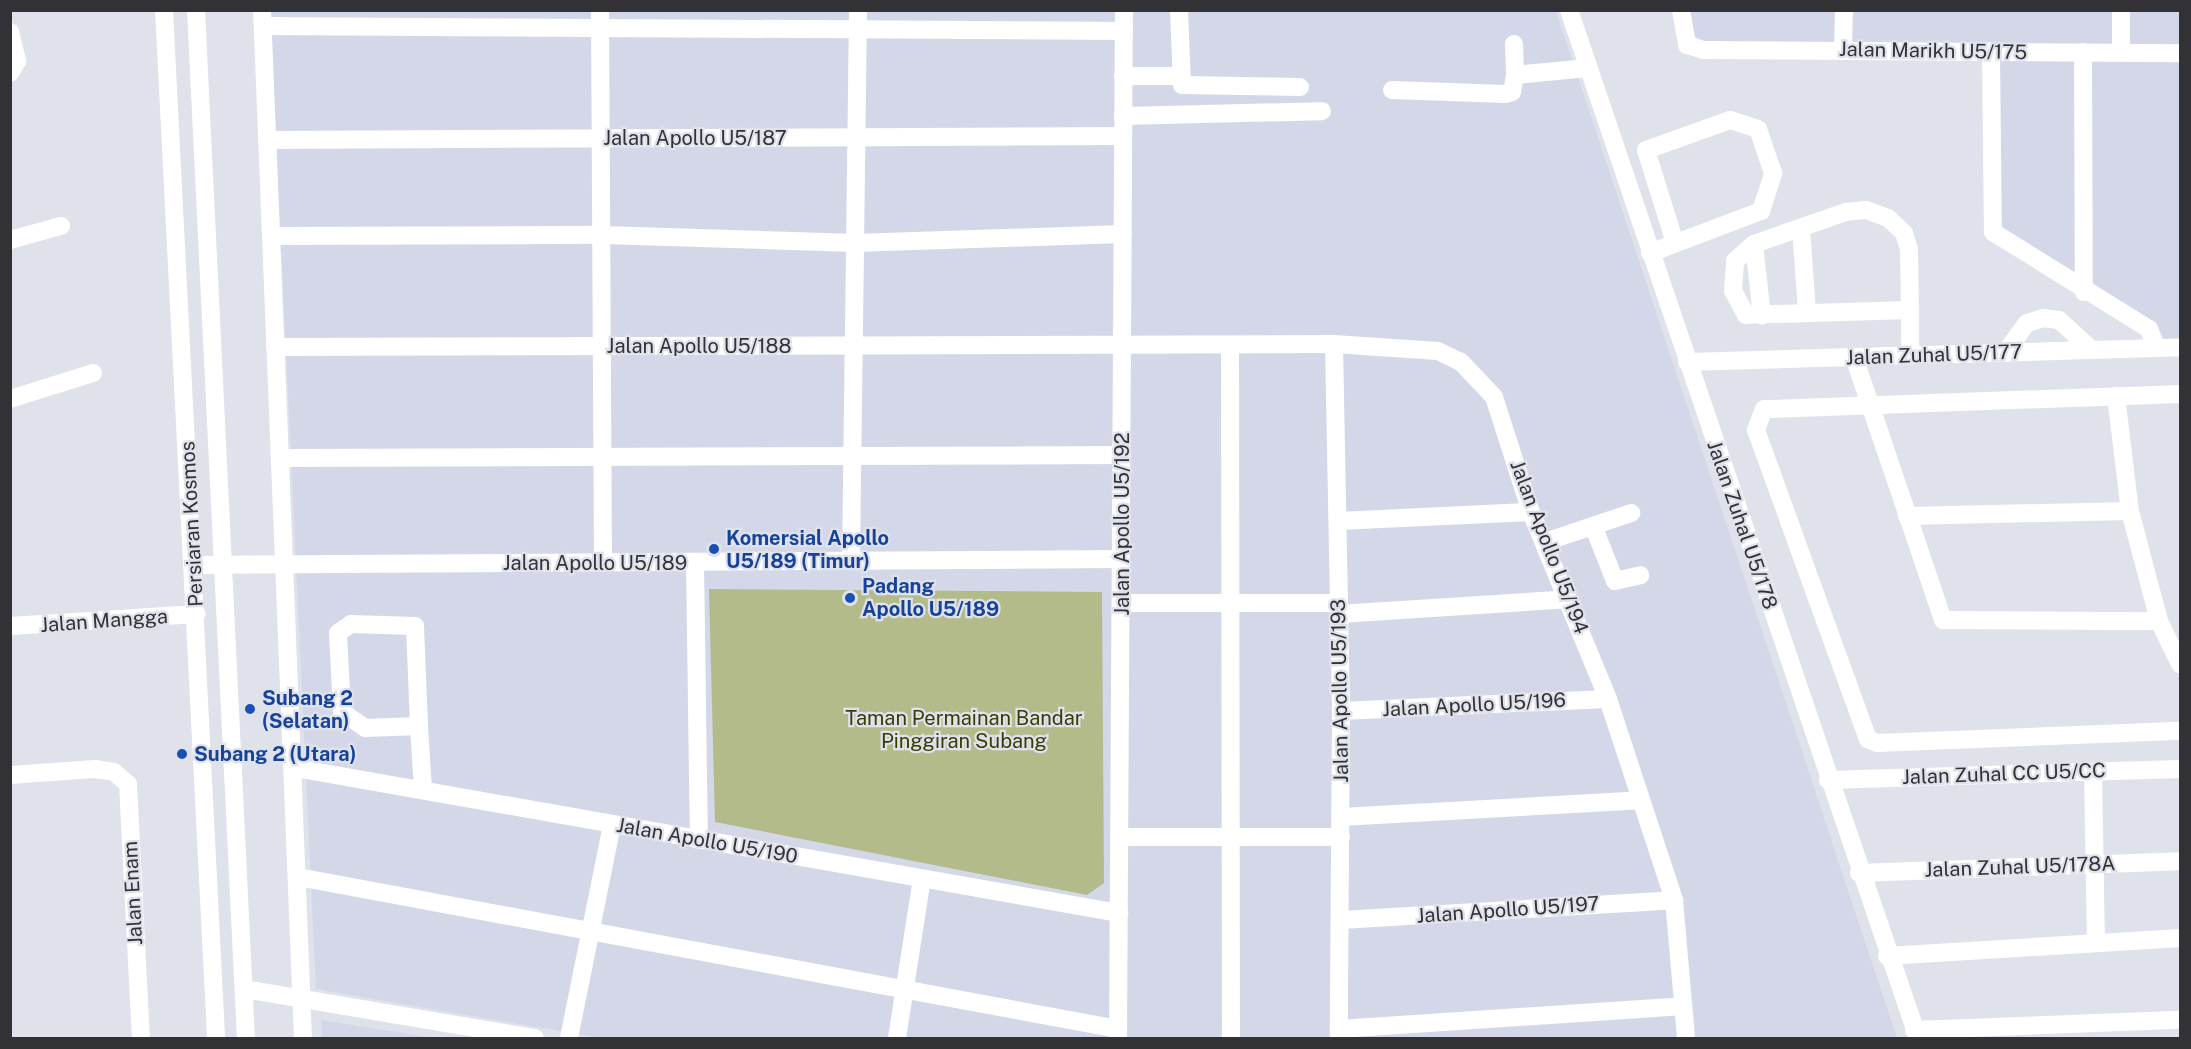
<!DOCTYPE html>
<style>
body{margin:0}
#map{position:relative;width:2191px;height:1049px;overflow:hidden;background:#dfe1eb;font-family:"Public Sans",sans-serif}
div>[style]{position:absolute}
.built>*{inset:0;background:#d3d7e8}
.green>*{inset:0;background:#b4bb8b}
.minor>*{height:18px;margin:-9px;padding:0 9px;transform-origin:9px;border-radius:9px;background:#fff}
.dots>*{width:16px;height:16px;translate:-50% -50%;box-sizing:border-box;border:3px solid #dfe1eb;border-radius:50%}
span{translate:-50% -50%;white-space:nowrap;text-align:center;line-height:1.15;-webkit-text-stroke:4.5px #dfe1eb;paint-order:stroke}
.street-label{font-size:20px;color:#323236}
.transit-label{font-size:20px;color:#164399;font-weight:700}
.left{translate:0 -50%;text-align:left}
.park-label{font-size:20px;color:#383c00}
.frame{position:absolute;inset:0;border:12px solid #323236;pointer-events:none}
</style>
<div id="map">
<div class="built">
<i style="clip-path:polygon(1687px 10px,2180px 11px,2180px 339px,2165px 339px,2156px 323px,2003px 234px,1997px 223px,1997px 44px,1704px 41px,1686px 31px)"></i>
<i style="clip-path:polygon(270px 11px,1556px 11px,1897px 1038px,601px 1038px,316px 989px)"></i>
<i style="clip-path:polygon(321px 1020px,434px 1038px,322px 1038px)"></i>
</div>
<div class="green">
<i style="clip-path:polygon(709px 589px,1102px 592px,1104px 883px,1087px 895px,715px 822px)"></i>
</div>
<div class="minor">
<i style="left:164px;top:10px;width:1029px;rotate:87.1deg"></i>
<i style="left:196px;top:10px;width:1029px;rotate:87.22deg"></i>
<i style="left:262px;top:10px;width:1029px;rotate:87.72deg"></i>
<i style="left:600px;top:10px;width:553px;rotate:89.69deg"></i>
<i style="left:1179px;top:10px;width:75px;rotate:87.7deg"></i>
<i style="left:1182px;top:85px;width:118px;rotate:1deg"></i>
<i style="left:1569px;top:10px;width:1086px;rotate:71.25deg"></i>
<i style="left:1681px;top:10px;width:36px;rotate:80deg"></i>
<i style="left:1687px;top:45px;width:17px;rotate:17deg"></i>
<i style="left:1703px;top:50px;width:477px;rotate:0.4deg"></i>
<i style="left:263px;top:26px;width:861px;rotate:0.33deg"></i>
<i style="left:10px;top:32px;width:30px;rotate:76deg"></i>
<i style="left:17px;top:61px;width:14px;rotate:120deg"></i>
<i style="left:1514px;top:44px;width:31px;rotate:88deg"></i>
<i style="left:1843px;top:50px;width:40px;rotate:-88.6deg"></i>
<i style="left:1991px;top:51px;width:181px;rotate:89.4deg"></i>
<i style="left:1993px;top:232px;width:184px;rotate:31.9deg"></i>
<i style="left:2149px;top:329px;width:20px;rotate:70deg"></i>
<i style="left:2083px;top:52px;width:240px;rotate:89.8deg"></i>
<i style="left:2121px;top:52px;width:42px;rotate:-90deg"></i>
<i style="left:1123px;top:76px;width:57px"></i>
<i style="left:1392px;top:90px;width:113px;rotate:2deg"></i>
<i style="left:1505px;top:94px;width:7px;rotate:-16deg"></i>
<i style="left:1512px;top:92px;width:17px;rotate:-80deg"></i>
<i style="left:1515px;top:75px;width:73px;rotate:-5.5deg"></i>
<i style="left:1123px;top:116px;width:199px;rotate:-1.4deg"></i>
<i style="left:267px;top:140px;width:856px;rotate:-0.27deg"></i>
<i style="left:1801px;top:228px;width:84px;rotate:85.9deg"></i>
<i style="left:271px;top:236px;width:331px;rotate:-0.2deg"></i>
<i style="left:602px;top:235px;width:253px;rotate:1.8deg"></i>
<i style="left:855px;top:243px;width:268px;rotate:-1.9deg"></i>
<i style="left:10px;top:240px;width:53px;rotate:-15.4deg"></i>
<i style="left:1754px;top:244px;width:72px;rotate:83.7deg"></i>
<i style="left:1650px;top:253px;width:119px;rotate:-20.7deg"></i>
<i style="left:1761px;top:211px;width:40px;rotate:-72deg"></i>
<i style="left:1773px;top:173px;width:46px;rotate:-108.8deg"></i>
<i style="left:1758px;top:129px;width:29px;rotate:-162deg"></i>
<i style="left:1730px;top:120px;width:89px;rotate:160.3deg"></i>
<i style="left:1646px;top:150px;width:97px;rotate:72.7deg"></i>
<i style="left:1910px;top:310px;width:164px;rotate:178.3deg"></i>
<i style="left:1746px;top:315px;width:27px;rotate:-118deg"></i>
<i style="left:1733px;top:291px;width:30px;rotate:-86deg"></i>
<i style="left:1735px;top:261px;width:25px;rotate:-42deg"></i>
<i style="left:1754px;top:244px;width:97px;rotate:-19.2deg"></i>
<i style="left:1846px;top:212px;width:20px;rotate:-6deg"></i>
<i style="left:1866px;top:210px;width:23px;rotate:20deg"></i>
<i style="left:1888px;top:218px;width:22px;rotate:43deg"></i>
<i style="left:1904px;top:233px;width:17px;rotate:73deg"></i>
<i style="left:1909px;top:249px;width:61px;rotate:89.1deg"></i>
<i style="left:1910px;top:310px;width:46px;rotate:90deg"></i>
<i style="left:1334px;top:344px;width:367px;rotate:88.9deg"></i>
<i style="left:1341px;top:711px;width:327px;rotate:90.4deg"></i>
<i style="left:1230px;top:345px;width:693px;rotate:89.92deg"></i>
<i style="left:275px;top:347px;width:1059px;rotate:-0.16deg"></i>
<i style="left:1334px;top:344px;width:104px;rotate:3.9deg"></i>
<i style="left:1438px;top:351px;width:25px;rotate:26deg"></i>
<i style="left:1461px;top:362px;width:48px;rotate:46.7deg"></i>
<i style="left:1494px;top:397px;width:121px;rotate:72.2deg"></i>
<i style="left:1531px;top:512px;width:202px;rotate:67.6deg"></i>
<i style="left:1608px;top:699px;width:212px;rotate:71.8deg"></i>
<i style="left:1674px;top:900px;width:139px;rotate:85deg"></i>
<i style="left:2005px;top:353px;width:37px;rotate:-54deg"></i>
<i style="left:2027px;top:323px;width:17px;rotate:-17deg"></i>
<i style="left:2043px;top:318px;width:16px;rotate:7deg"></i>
<i style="left:2059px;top:320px;width:45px;rotate:42.3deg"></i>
<i style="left:1854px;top:357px;width:278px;rotate:71.3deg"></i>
<i style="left:1943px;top:620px;width:216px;rotate:0.3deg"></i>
<i style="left:1687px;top:362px;width:493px;rotate:-1.7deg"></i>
<i style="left:2180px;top:394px;width:416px;rotate:177.9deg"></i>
<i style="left:1764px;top:409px;width:22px;rotate:111deg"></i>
<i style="left:1756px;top:430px;width:329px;rotate:70.1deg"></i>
<i style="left:1868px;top:739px;width:10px;rotate:24deg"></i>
<i style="left:1877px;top:743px;width:303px;rotate:-2.3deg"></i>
<i style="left:2116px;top:396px;width:116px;rotate:83.1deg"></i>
<i style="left:2130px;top:511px;width:114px;rotate:75.2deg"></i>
<i style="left:2159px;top:621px;width:48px;rotate:64deg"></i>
<i style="left:10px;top:399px;width:87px;rotate:-17.4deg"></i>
<i style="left:280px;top:458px;width:842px;rotate:-0.2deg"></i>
<i style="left:1907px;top:516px;width:223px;rotate:-1.3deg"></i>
<i style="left:1338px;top:521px;width:193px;rotate:-2.7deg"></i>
<i style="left:1594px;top:528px;width:57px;rotate:68.4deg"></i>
<i style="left:1615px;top:581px;width:26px;rotate:-13deg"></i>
<i style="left:1545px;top:542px;width:91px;rotate:-18.6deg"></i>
<i style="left:851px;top:561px;width:551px;rotate:-89.27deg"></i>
<i style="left:695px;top:562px;width:278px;rotate:89.2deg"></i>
<i style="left:195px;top:565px;width:926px;rotate:-0.37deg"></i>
<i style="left:1121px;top:603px;width:218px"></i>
<i style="left:1339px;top:614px;width:230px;rotate:-3.7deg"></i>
<i style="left:351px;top:624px;width:64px;rotate:1.8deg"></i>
<i style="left:415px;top:626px;width:100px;rotate:87.7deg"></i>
<i style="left:419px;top:726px;width:54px;rotate:177.9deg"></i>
<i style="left:365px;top:728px;width:28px;rotate:-145deg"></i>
<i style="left:342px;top:712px;width:79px;rotate:-92.9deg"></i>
<i style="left:338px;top:633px;width:16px;rotate:-35deg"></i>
<i style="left:10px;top:626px;width:187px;rotate:-3.7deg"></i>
<i style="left:1341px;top:711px;width:267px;rotate:-2.6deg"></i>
<i style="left:419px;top:726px;width:64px;rotate:86.4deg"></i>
<i style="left:295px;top:768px;width:837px;rotate:9.98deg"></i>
<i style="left:2093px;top:772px;width:170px;rotate:89deg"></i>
<i style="left:10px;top:775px;width:85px;rotate:-4deg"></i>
<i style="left:95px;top:769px;width:19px;rotate:9deg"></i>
<i style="left:114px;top:772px;width:18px;rotate:41deg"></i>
<i style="left:128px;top:784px;width:254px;rotate:87.1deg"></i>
<i style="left:1828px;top:780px;width:352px;rotate:-1.8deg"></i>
<i style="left:1341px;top:817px;width:300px;rotate:-3.2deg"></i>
<i style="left:1119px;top:837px;width:222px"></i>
<i style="left:1859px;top:873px;width:321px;rotate:-2.1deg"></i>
<i style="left:298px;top:877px;width:834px;rotate:10.5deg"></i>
<i style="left:1341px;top:920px;width:334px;rotate:-3.4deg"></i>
<i style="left:1887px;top:956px;width:294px;rotate:-3.5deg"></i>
<i style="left:244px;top:989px;width:295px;rotate:9.6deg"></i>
<i style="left:1339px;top:1029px;width:345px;rotate:-3.8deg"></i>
<i style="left:1914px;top:1030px;width:266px;rotate:-2.2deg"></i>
<i style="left:569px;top:1038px;width:217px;rotate:-78.6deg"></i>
<i style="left:897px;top:1038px;width:161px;rotate:-81.1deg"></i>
<i style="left:1118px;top:1038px;width:1028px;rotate:-89.67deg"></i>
</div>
<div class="dots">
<i style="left:714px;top:549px;background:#1a4fb4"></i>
<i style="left:850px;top:598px;background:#1a4fb4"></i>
<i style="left:250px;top:709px;background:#1a4fb4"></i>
<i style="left:182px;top:754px;background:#1a4fb4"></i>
</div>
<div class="street-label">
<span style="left:1933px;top:51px;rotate:1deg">Jalan Marikh U5/175</span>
<span style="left:695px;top:138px">Jalan Apollo U5/187</span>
<span style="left:699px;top:346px">Jalan Apollo U5/188</span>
<span style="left:1934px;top:355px;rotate:-2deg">Jalan Zuhal U5/177</span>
<span style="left:192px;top:524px;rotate:-93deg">Persiaran Kosmos</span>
<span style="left:1122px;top:524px;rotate:-90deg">Jalan Apollo U5/192</span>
<span style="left:1742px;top:525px;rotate:71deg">Jalan Zuhal U5/178</span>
<span style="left:1549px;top:547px;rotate:69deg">Jalan Apollo U5/194</span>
<span style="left:595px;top:563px">Jalan Apollo U5/189</span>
<span style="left:104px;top:621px;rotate:-4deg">Jalan Mangga</span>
<span style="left:1340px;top:691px;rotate:-91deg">Jalan Apollo U5/193</span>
<span style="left:1474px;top:705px;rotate:-3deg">Jalan Apollo U5/196</span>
<span style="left:2004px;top:774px;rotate:-2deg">Jalan Zuhal CC U5/CC</span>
<span style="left:707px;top:841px;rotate:10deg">Jalan Apollo U5/190</span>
<span style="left:2020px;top:867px;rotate:-2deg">Jalan Zuhal U5/178A</span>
<span style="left:133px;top:893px;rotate:-93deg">Jalan Enam</span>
<span style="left:1508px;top:910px;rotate:-4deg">Jalan Apollo U5/197</span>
</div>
<div class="transit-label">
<span class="left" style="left:726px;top:550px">Komersial Apollo<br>U5/189 (Timur)</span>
<span class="left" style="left:862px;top:598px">Padang<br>Apollo U5/189</span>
<span class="left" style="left:262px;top:710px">Subang 2<br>(Selatan)</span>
<span class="left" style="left:194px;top:754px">Subang 2 (Utara)</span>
</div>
<div class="park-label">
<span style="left:964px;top:730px">Taman Permainan Bandar<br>Pinggiran Subang</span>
</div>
<div class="frame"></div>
</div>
